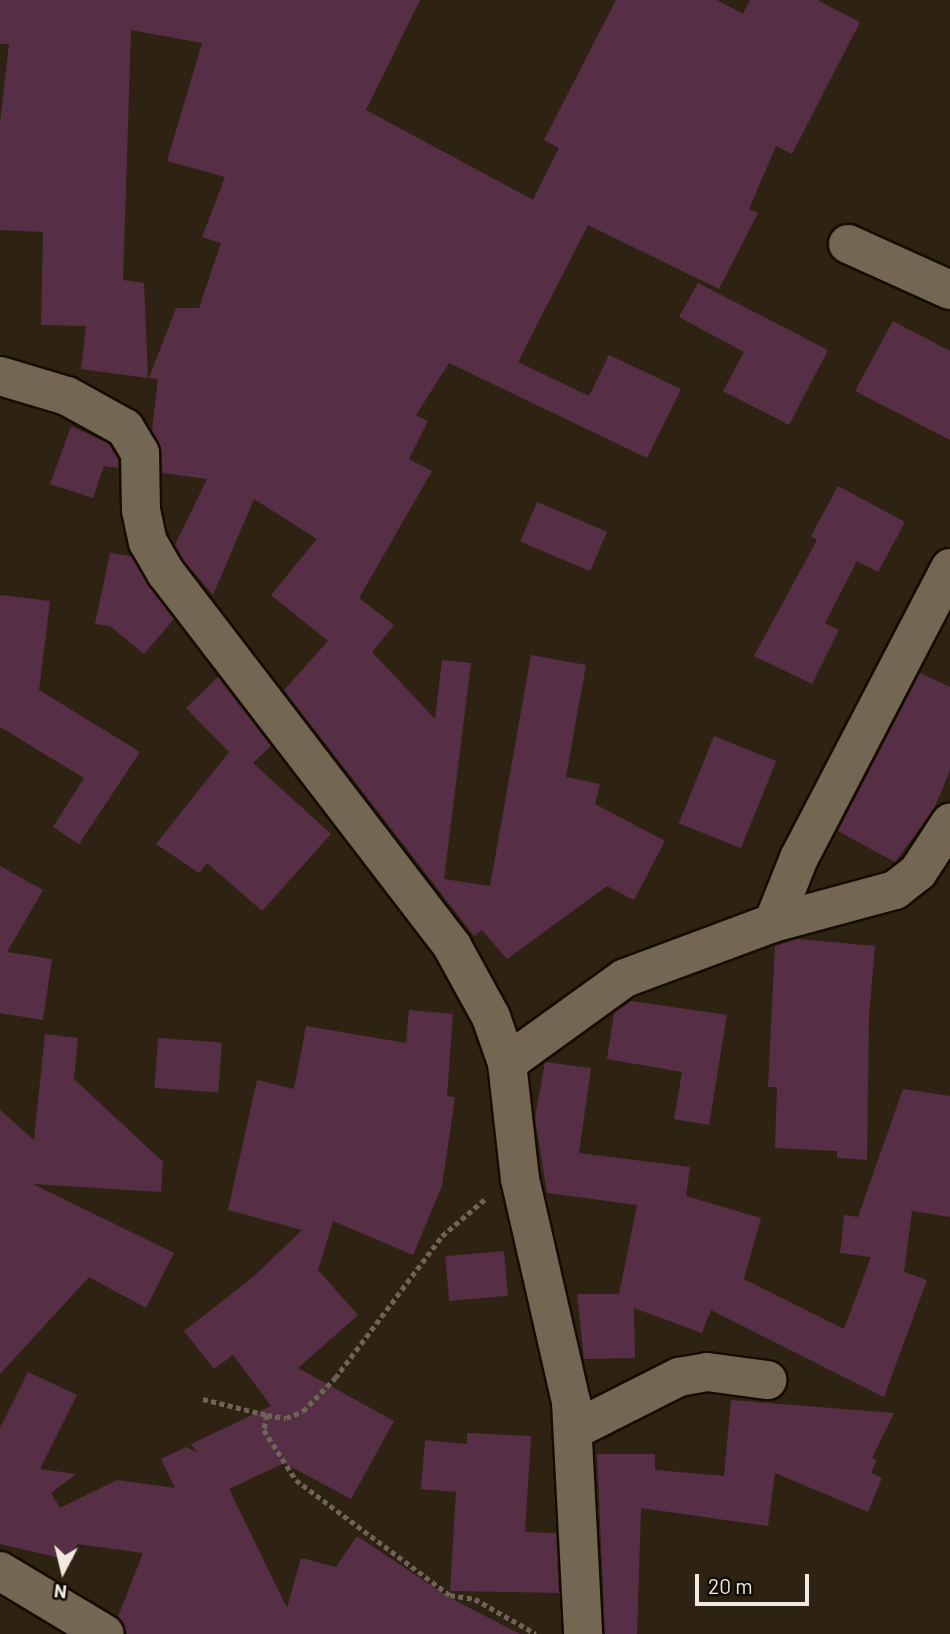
<!DOCTYPE html>
<style>
body{margin:0}
#map{position:relative;width:950px;height:1634px;overflow:hidden;background:#2e2313;font-family:Barlow,sans-serif}
div>[style]{position:absolute}
.building>*{inset:0;background:#562f46;transform-origin:0 0}
.path>*{height:4.5px;margin-top:-2.25px;transform-origin:0;background:repeating-linear-gradient(90deg,#6f6557 0 5px,transparent 0 8.5px)}
.roads{filter:drop-shadow(2px 0 #160c01) drop-shadow(-2px 0 #160c01) drop-shadow(0 2px #160c01) drop-shadow(0 -2px #160c01)}
.minor>*{height:38px;margin:-19px;padding:0 19px;transform-origin:19px;border-radius:19px;background:#736653}
span{translate:-50% -50%;white-space:nowrap;text-align:center;line-height:1.15;-webkit-text-stroke:6px #120e07;paint-order:stroke}
.north{position:absolute;left:28px;top:1536px;width:70px;height:70px;-webkit-text-stroke:5px #120e07;paint-order:stroke;rotate:187deg;font-size:19px;font-weight:700;line-height:28px;text-align:center;color:#f1e9df}
.north::after{content:'';display:block;margin:auto;width:24px;height:32px;background:#f1e9df;clip-path:polygon(50% 0,100% 100%,50% 72%,0 100%)}
.scale{position:absolute;left:695px;top:1574px;width:114px;height:32px;box-sizing:border-box;border:4px solid #f1e9df;border-top:0;padding-left:9px;font-size:21px;line-height:24px;white-space:nowrap;color:#f1e9df;-webkit-text-stroke:5px #120e07;paint-order:stroke}
</style>
<div id="map">
<div class="building">
<i style="clip-path:polygon(0 0,420px 0,366px 110px,533px 200px,559px 148px,544px 140px,616px 0,717px 0,743px 14px,750px 0,817px 0,860px 22px,792px 154px,776px 146px,749px 209px,758px 213px,719px 289px,588px 225px,518px 362px,589px 396px,609px 355px,681px 389px,647px 458px,449px 363px,416px 415px,428px 421px,409px 459px,432px 471px,359px 598px,394px 625px,372px 652px,435px 719px,442px 660px,471px 663px,444px 879px,490px 886px,531px 655px,586px 665px,566px 777px,600px 784px,595px 804px,665px 841px,634px 900px,607px 886px,507px 959px,482px 930px,474px 936px,284px 690px,328px 641px,271px 595px,317px 539px,254px 499px,213px 595px,184px 561px,175px 545px,207px 479px,162px 473px,162px 452px,152px 431px,158px 379px,149px 378px,176px 308px,199px 308px,221px 243px,202px 237px,225px 177px,167px 161px,202px 43px,131px 30px,123px 280px,144px 283px,148px 378px,81px 369px,86px 326px,41px 325px,43px 232px,0 230px,0 123px,9px 44px,0 44px)"></i>
<i style="clip-path:polygon(698px 283px,828px 350px,789px 425px,723px 391px,744px 352px,679px 317px)"></i>
<i style="clip-path:polygon(893px 321px,950px 351px,950px 440px,855px 391px)"></i>
<i style="clip-path:polygon(71px 426px,109px 444px,118px 459px,118px 468px,104px 466px,93px 498px,50px 484px)"></i>
<i style="clip-path:polygon(838px 486px,905px 522px,878px 572px,857px 561px,825px 623px,839px 630px,812px 684px,754px 656px,817px 540px,811px 536px)"></i>
<i style="left:537px;top:502px;width:76px;height:43px;rotate:23deg"></i>
<i style="clip-path:polygon(110px 553px,131px 556px,174px 619px,144px 654px,110px 626px,95px 624px)"></i>
<i style="clip-path:polygon(0 595px,50px 601px,39px 690px,140px 752px,79px 844px,53px 827px,84px 778px,0 727px)"></i>
<i style="clip-path:polygon(920px 673px,950px 687px,950px 770px,934px 809px,895px 862px,838px 831px)"></i>
<i style="clip-path:polygon(218px 677px,271px 746px,253px 763px,331px 834px,262px 911px,207px 863px,199px 873px,156px 844px,229px 752px,186px 708px)"></i>
<i style="left:714px;top:736px;width:67px;height:94px;rotate:22deg"></i>
<i style="clip-path:polygon(0 866px,43px 890px,7px 952px,52px 959px,43px 1020px,0 1013px)"></i>
<i style="clip-path:polygon(798px 939px,875px 946px,869px 1016px,867px 1160px,837px 1158px,837px 1151px,775px 1148px,777px 1087px,768px 1087px,775px 946px)"></i>
<i style="clip-path:polygon(631px 1001px,727px 1015px,709px 1125px,674px 1119px,682px 1072px,607px 1059px,614px 1013px)"></i>
<i style="clip-path:polygon(409px 1010px,453px 1014px,447px 1096px,455px 1097px,442px 1186px,413px 1255px,333px 1221px,318px 1270px,358px 1315px,298px 1368px,394px 1421px,351px 1499px,284px 1463px,229px 1489px,287px 1608px,301px 1558px,336px 1567px,357px 1536px,450px 1598px,520px 1634px,127px 1634px,118px 1617px,143px 1553px,77px 1544px,73px 1561px,0 1544px,0 1428px,28px 1372px,77px 1395px,40px 1469px,76px 1474px,51px 1493px,60px 1508px,117px 1480px,175px 1488px,161px 1459px,186px 1447px,198px 1453px,191px 1444px,271px 1406px,233px 1355px,214px 1369px,184px 1331px,253px 1277px,302px 1230px,228px 1210px,257px 1080px,294px 1089px,306px 1026px,406px 1043px)"></i>
<i style="clip-path:polygon(45px 1034px,78px 1038px,74px 1079px,163px 1162px,161px 1192px,33px 1184px,174px 1253px,146px 1308px,89px 1277px,0 1374px,0 1110px,34px 1140px)"></i>
<i style="left:158px;top:1038px;width:64px;height:50px;rotate:4deg"></i>
<i style="clip-path:polygon(545px 1062px,591px 1068px,579px 1153px,690px 1167px,686px 1196px,761px 1218px,744px 1279px,844px 1329px,871px 1257px,840px 1253px,844px 1215px,858px 1217px,903px 1089px,950px 1096px,950px 1217px,912px 1211px,904px 1272px,927px 1280px,884px 1397px,711px 1310px,702px 1333px,634px 1308px,635px 1358px,584px 1359px,577px 1294px,619px 1294px,637px 1205px,547px 1193px,535px 1118px)"></i>
<i style="left:504px;top:1251px;width:45px;height:59px;rotate:85deg"></i>
<i style="clip-path:polygon(731px 1400px,894px 1413px,872px 1458px,877px 1460px,871px 1473px,882px 1478px,868px 1512px,775px 1473px,768px 1526px,641px 1508px,637px 1634px,605px 1634px,597px 1454px,655px 1454px,655px 1470px,724px 1476px)"></i>
<i style="clip-path:polygon(467px 1433px,531px 1436px,525px 1532px,556px 1533px,559px 1593px,450px 1591px,456px 1492px,421px 1489px,425px 1440px,467px 1444px)"></i>
</div>
<div class="path">
<i style="left:203px;top:1399px;width:66px;rotate:14deg"></i>
<i style="left:267px;top:1415px;width:15px;rotate:101deg"></i>
<i style="left:264px;top:1430px;width:59px;rotate:57.4deg"></i>
<i style="left:296px;top:1480px;width:192px;rotate:36.8deg"></i>
<i style="left:450px;top:1595px;width:25px;rotate:9deg"></i>
<i style="left:475px;top:1599px;width:70px;rotate:29.8deg"></i>
<i style="left:267px;top:1415px;width:19px;rotate:9deg"></i>
<i style="left:286px;top:1418px;width:18px;rotate:-22deg"></i>
<i style="left:303px;top:1411px;width:46px;rotate:-45.9deg"></i>
<i style="left:335px;top:1378px;width:178px;rotate:-53deg"></i>
<i style="left:442px;top:1236px;width:57px;rotate:-40.7deg"></i>
</div>
<div class="roads">
<div class="minor">
<i style="left:848px;top:244px;width:112px;rotate:24.3deg"></i>
<i style="left:0;top:376px;width:70px;rotate:16.6deg"></i>
<i style="left:67px;top:396px;width:66px;rotate:28.9deg"></i>
<i style="left:125px;top:428px;width:29px;rotate:59deg"></i>
<i style="left:140px;top:453px;width:57px;rotate:89deg"></i>
<i style="left:141px;top:510px;width:33px;rotate:78deg"></i>
<i style="left:148px;top:542px;width:36px;rotate:60deg"></i>
<i style="left:166px;top:573px;width:470px;rotate:52.5deg"></i>
<i style="left:452px;top:946px;width:81px;rotate:61.2deg"></i>
<i style="left:491px;top:1017px;width:49px;rotate:70.8deg"></i>
<i style="left:507px;top:1063px;width:117px;rotate:83.6deg"></i>
<i style="left:520px;top:1179px;width:229px;rotate:77.1deg"></i>
<i style="left:571px;top:1402px;width:232px;rotate:87deg"></i>
<i style="left:773px;top:923px;width:70px;rotate:-68.2deg"></i>
<i style="left:799px;top:858px;width:327px;rotate:-62.5deg"></i>
<i style="left:507px;top:1063px;width:145px;rotate:-35.8deg"></i>
<i style="left:625px;top:978px;width:158px;rotate:-20.4deg"></i>
<i style="left:773px;top:923px;width:126px;rotate:-15.1deg"></i>
<i style="left:895px;top:890px;width:29px;rotate:-38deg"></i>
<i style="left:918px;top:872px;width:59px;rotate:-56.9deg"></i>
<i style="left:574px;top:1430px;width:118px;rotate:-26.8deg"></i>
<i style="left:679px;top:1377px;width:28px;rotate:-10deg"></i>
<i style="left:707px;top:1372px;width:61px;rotate:7.6deg"></i>
<i style="left:0;top:1571px;width:122px;rotate:31deg"></i>
</div>
</div>
<div class="north">N</div>
<div class="scale">20 m</div>
</div>
